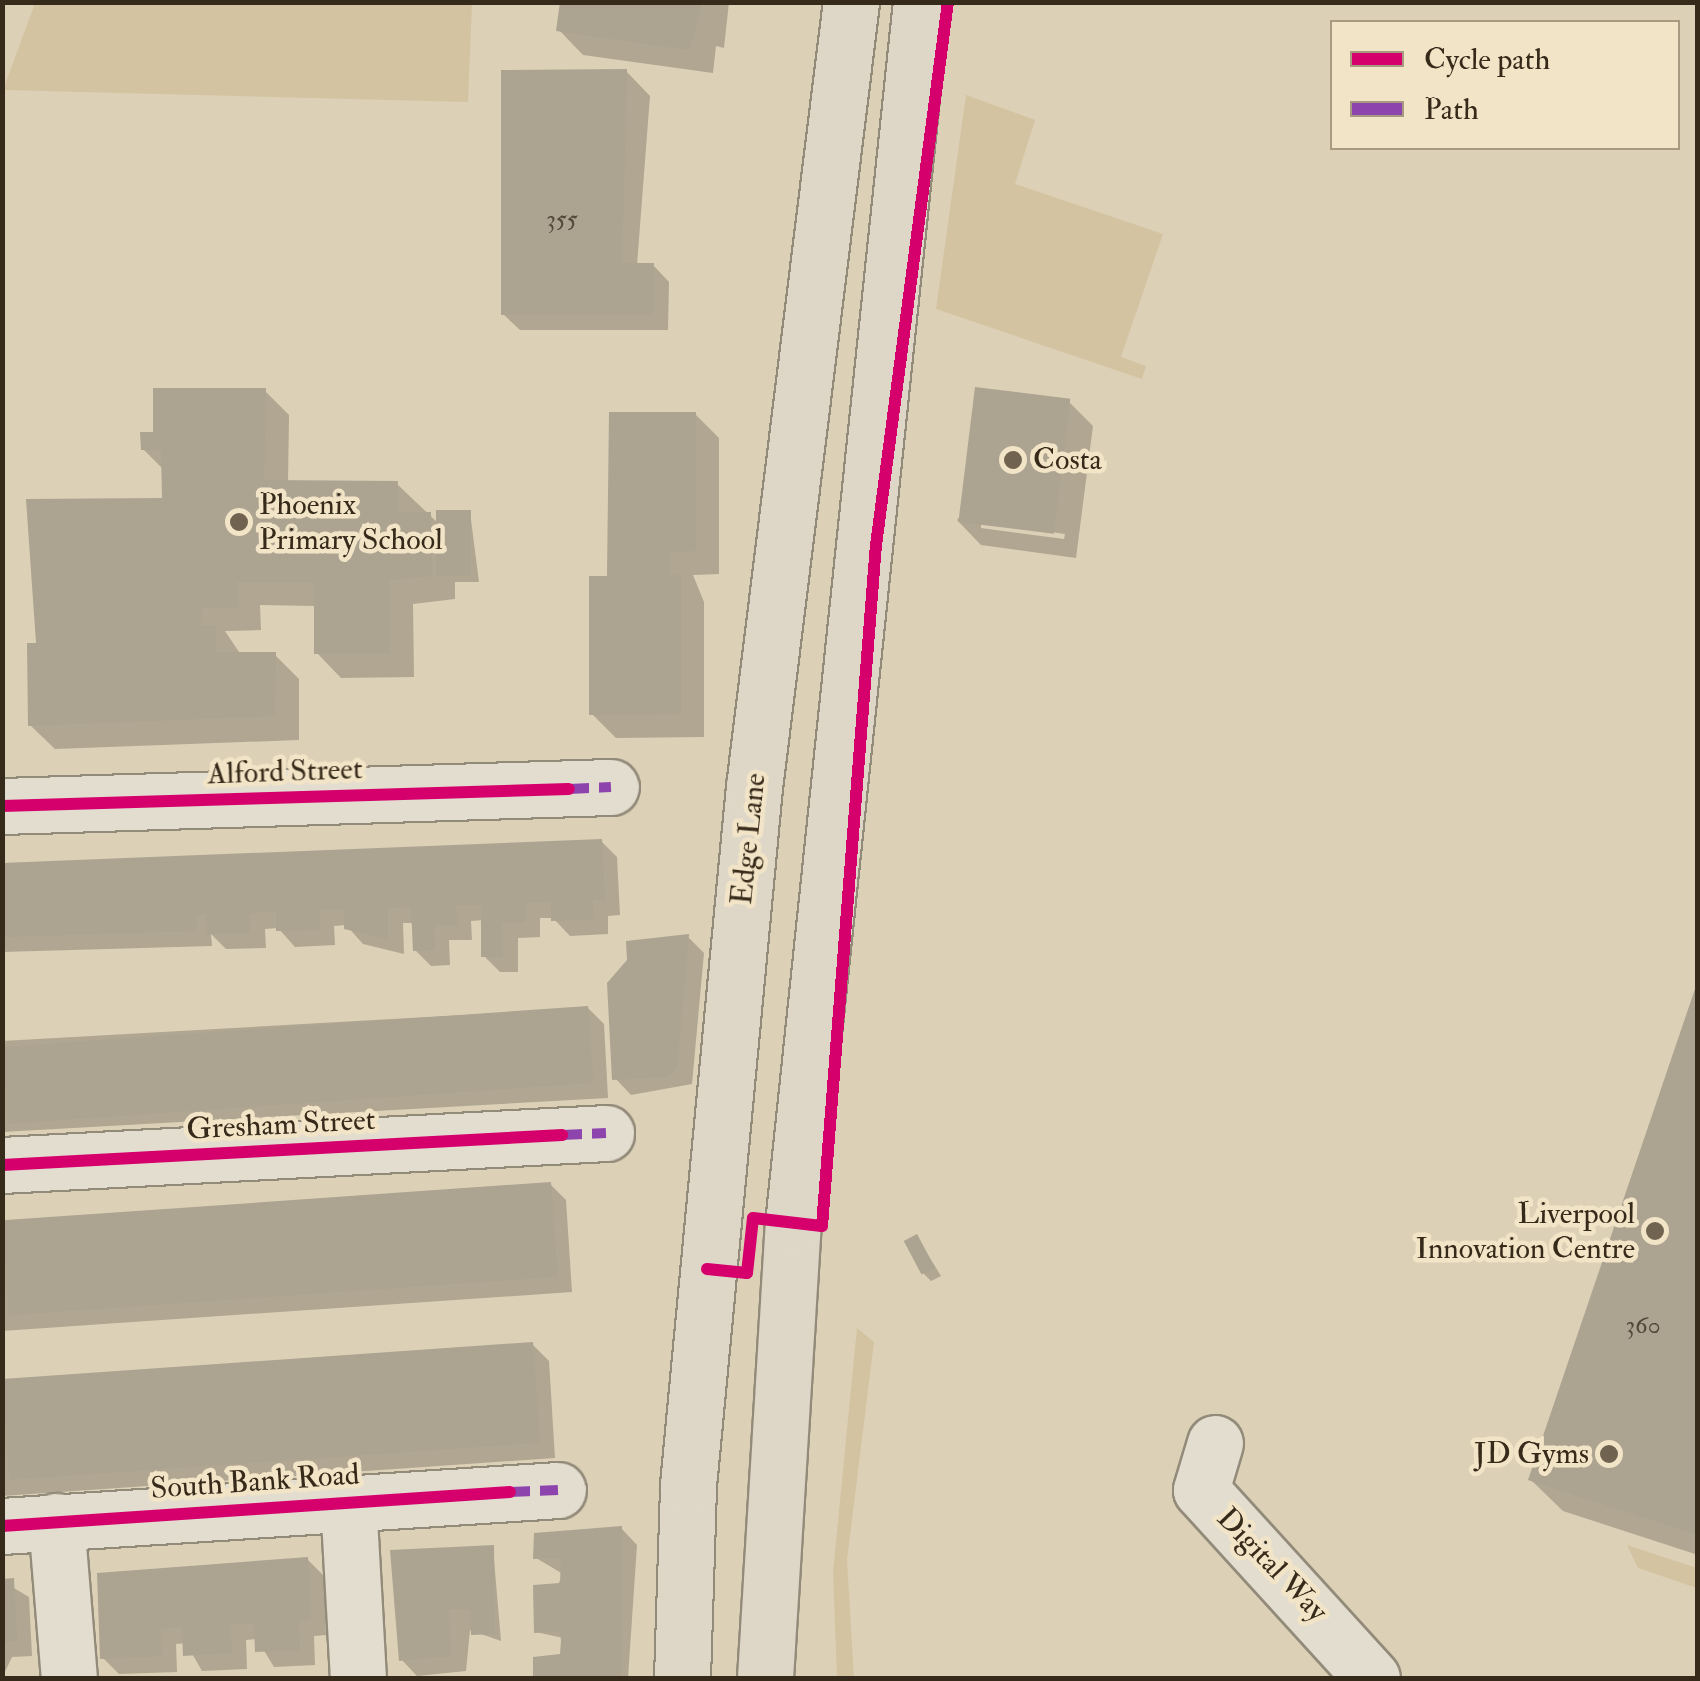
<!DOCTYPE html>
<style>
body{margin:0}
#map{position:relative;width:1700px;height:1681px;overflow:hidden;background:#dcd0b6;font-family:"IM FELL Double Pica",serif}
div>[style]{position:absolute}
.green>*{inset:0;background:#d3c3a1}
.shadow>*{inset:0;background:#0003}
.building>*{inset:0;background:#aca391;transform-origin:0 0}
.roads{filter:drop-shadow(2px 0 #938b7a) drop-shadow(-2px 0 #938b7a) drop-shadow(0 2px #938b7a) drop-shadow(0 -2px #938b7a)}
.street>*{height:55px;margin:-27.5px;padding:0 27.5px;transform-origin:27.5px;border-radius:27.5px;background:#e3ddd0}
.highway>*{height:55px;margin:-27.5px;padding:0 27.5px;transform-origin:27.5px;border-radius:27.5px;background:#ded7c8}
.quiet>*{height:10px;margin-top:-5px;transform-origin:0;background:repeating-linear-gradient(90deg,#8e44ad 0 20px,transparent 0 30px)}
.cycleway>*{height:12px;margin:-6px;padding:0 6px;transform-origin:6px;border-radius:6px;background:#d6006c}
.dots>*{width:28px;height:28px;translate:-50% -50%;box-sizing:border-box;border:5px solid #f2e4c6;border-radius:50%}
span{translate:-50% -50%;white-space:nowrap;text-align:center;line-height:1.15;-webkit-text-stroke:9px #f2e4c6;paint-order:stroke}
.number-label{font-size:25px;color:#544838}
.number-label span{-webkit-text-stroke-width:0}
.poi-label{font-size:30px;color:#362a1a}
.left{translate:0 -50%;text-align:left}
.right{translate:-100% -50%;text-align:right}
.street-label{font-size:30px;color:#362a1a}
.frame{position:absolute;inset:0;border:5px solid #362a1a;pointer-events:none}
.legend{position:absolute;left:1330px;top:20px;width:350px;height:130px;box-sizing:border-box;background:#f2e4c6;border:2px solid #a79a81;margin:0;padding:12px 18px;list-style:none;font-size:30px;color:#362a1a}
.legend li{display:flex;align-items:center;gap:20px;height:50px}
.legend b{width:50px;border:2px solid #a79a81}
</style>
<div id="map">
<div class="green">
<i style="clip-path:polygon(35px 3px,472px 3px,468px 102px,3px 90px)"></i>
<i style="clip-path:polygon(966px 95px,1035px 120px,1015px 184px,1163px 234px,1121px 357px,1146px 366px,1142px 379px,936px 309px)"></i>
<i style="clip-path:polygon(857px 1328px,874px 1342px,847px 1560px,854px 1678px,837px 1678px,833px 1572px)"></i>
<i style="clip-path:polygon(1627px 1545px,1697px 1568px,1697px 1588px,1638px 1568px)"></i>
</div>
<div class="shadow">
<i style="clip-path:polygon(563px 2px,729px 2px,724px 48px,716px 46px,713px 73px,583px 55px,559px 30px)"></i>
<i style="clip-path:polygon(626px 71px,650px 96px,637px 265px,653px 265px,669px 282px,668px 330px,520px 330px,503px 314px)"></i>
<i style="clip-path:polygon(265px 391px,289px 415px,288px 483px,397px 484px,439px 524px,470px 512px,479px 582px,455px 582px,455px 599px,413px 604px,414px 677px,341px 678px,317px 653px,316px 606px,260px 605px,261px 630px,225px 631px,239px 652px,275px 655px,299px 679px,299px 740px,55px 749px,30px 725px,38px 646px,165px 500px,164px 470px,143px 449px,155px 434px)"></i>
<i style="clip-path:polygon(evenodd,1069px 402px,1093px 426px,1076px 558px,981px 545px,957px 520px,1069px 402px,981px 522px,1065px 534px,1064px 539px,981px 528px,981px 522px)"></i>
<i style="clip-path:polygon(695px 414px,719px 438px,719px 574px,693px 575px,704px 602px,704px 737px,616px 738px,592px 714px,609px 578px)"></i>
<i style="clip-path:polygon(601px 841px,617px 857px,620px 915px,608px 916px,608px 934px,570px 936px,553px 918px,540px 918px,540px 937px,518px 938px,518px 972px,500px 972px,484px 956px,484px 920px,471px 921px,472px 940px,449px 940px,450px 965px,431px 966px,415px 950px,414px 923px,403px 923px,404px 954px,363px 944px,346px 925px,334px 926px,335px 945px,295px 947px,278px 928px,265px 929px,266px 948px,226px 949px,211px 934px,212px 946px,2px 952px,2px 865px)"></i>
<i style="clip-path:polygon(688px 937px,704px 953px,692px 1084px,631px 1095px,615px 1078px)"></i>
<i style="clip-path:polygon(1698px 989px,1698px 1555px,1563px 1511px,1531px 1480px)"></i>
<i style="clip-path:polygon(588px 1008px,604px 1024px,608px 1098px,2px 1132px,2px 1041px)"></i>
<i style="clip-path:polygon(550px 1184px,566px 1200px,572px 1292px,2px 1331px,2px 1221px)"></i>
<i style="clip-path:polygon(917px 1237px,941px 1276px,931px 1281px,924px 1274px)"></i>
<i style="clip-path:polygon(533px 1345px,549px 1361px,555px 1458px,2px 1496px,2px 1381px)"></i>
<i style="clip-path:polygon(621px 1528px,637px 1545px,628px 1678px,535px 1678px,536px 1659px,562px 1656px,563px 1638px,536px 1632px,563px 1574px,536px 1558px)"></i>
<i style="clip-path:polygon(493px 1548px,501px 1641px,470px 1630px,466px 1671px,417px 1676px,401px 1659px)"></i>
<i style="clip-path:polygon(308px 1560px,324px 1576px,326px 1635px,314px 1636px,315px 1665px,274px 1667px,257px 1639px,246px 1640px,247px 1669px,202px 1671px,186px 1643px,176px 1644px,177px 1672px,119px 1674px,103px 1658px,100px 1575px)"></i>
<i style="clip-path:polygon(2px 1581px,29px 1597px,32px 1656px,12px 1657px,2px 1678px)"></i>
</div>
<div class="building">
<i style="clip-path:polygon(560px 2px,703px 2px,689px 50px,556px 31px)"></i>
<i style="clip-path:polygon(627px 69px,622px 263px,654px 263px,653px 315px,501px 315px,501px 70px)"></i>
<i style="left:975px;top:387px;width:96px;height:136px;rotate:7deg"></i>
<i style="clip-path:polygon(153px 388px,266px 388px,264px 480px,398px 481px,398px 512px,431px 512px,432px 576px,390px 580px,390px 654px,314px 654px,314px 583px,237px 582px,238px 607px,202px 608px,201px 625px,216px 625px,216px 652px,276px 652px,275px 716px,28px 726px,27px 643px,36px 643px,26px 499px,162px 498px,161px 450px,141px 450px,140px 432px,153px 432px)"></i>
<i style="clip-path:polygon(609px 412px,696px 412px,696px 551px,670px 552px,669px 576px,681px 575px,681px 714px,589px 715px,589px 576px,607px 576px)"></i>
<i style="left:436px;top:510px;width:35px;height:66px"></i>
<i style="clip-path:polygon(602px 839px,605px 900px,593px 900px,593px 919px,551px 921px,551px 902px,525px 903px,525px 922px,502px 923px,503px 957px,481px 957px,481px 905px,456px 905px,457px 925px,434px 925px,435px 950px,413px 951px,411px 907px,388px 908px,388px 939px,344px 929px,344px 910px,319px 910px,320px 930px,276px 931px,276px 912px,263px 912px,250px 913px,250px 933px,207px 934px,206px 914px,196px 915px,197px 931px,2px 937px,2px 863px)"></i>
<i style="clip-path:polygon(689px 934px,677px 1068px,667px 1077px,612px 1080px,607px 983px,627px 960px,626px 941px)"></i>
<i style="clip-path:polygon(1697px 983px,1698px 983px,1698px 1535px,1528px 1480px)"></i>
<i style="left:588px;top:1006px;width:77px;height:587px;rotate:86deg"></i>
<i style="left:551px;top:1182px;width:95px;height:550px;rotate:86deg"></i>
<i style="left:917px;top:1234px;width:38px;height:15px;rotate:62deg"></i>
<i style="left:533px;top:1342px;width:101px;height:532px;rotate:86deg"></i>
<i style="clip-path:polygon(622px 1526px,621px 1678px,533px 1678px,533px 1657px,560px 1654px,561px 1641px,560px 1631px,534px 1633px,533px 1585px,560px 1583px,561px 1558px,533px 1559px,534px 1533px)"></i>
<i style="clip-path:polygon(494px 1545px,495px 1634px,471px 1635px,470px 1609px,449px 1609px,451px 1656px,399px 1661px,390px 1550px)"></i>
<i style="clip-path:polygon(308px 1557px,311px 1619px,299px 1621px,300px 1650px,255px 1652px,254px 1623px,242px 1624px,230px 1624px,232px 1653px,183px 1656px,182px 1627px,161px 1629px,162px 1656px,100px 1659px,97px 1573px)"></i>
<i style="clip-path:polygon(14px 1578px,17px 1641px,2px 1642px,2px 1579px)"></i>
</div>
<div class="roads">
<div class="street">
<i style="left:2px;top:806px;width:609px;rotate:-1.79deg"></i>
<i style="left:2px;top:1165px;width:605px;rotate:-3.03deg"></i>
<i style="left:1215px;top:1443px;width:49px;rotate:106.6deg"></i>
<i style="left:1201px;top:1490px;width:254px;rotate:47.7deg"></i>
<i style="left:348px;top:1500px;width:178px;rotate:86.8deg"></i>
<i style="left:56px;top:1521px;width:158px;rotate:85.3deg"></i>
<i style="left:2px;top:1526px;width:557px;rotate:-3.7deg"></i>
</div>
<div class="highway">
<i style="left:682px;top:1678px;width:193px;rotate:-88.2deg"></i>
<i style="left:688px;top:1485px;width:701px;rotate:-84.6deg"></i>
<i style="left:754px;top:787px;width:791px;rotate:-82.96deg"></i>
<i style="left:765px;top:1678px;width:455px;rotate:-86.5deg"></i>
<i style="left:793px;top:1224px;width:1229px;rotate:-84.02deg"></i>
</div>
</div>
<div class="quiet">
<i style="left:569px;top:789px;width:42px;rotate:-2.7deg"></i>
<i style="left:562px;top:1135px;width:44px;rotate:-2.6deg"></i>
<i style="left:510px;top:1492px;width:48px;rotate:-2.4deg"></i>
</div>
<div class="cycleway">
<i style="left:2px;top:806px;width:567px;rotate:-1.72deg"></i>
<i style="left:2px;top:1165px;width:561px;rotate:-3.07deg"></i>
<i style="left:707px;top:1269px;width:40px;rotate:5.7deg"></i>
<i style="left:747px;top:1273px;width:55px;rotate:-83.8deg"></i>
<i style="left:753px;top:1218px;width:69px;rotate:6.6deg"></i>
<i style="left:822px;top:1226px;width:683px;rotate:-85.47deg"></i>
<i style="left:876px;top:545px;width:548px;rotate:-82.45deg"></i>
<i style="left:2px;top:1526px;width:509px;rotate:-3.83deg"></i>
</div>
<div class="dots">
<i style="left:1013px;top:460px;background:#706451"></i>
<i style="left:239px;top:522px;background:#706451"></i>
<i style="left:1655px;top:1231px;background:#706451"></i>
<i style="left:1609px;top:1454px;background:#706451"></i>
</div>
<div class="number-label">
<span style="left:562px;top:220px">355</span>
<span style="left:1643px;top:1326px">360</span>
</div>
<div class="poi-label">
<span class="left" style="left:1033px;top:460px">Costa</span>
<span class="left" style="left:259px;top:522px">Phoenix<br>Primary School</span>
<span class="right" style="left:1635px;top:1231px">Liverpool<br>Innovation Centre</span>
<span class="right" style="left:1589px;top:1454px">JD Gyms</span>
</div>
<div class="street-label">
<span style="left:285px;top:772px;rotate:-2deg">Alford Street</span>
<span style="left:749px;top:839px;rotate:-84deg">Edge Lane</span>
<span style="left:281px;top:1125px;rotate:-3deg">Gresham Street</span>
<span style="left:255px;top:1482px;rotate:-4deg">South Bank Road</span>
<span style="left:1272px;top:1565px;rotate:46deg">Digital Way</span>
</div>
<div class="frame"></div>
<ul class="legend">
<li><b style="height:12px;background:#d6006c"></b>Cycle path</li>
<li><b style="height:12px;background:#8e44ad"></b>Path</li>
</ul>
</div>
